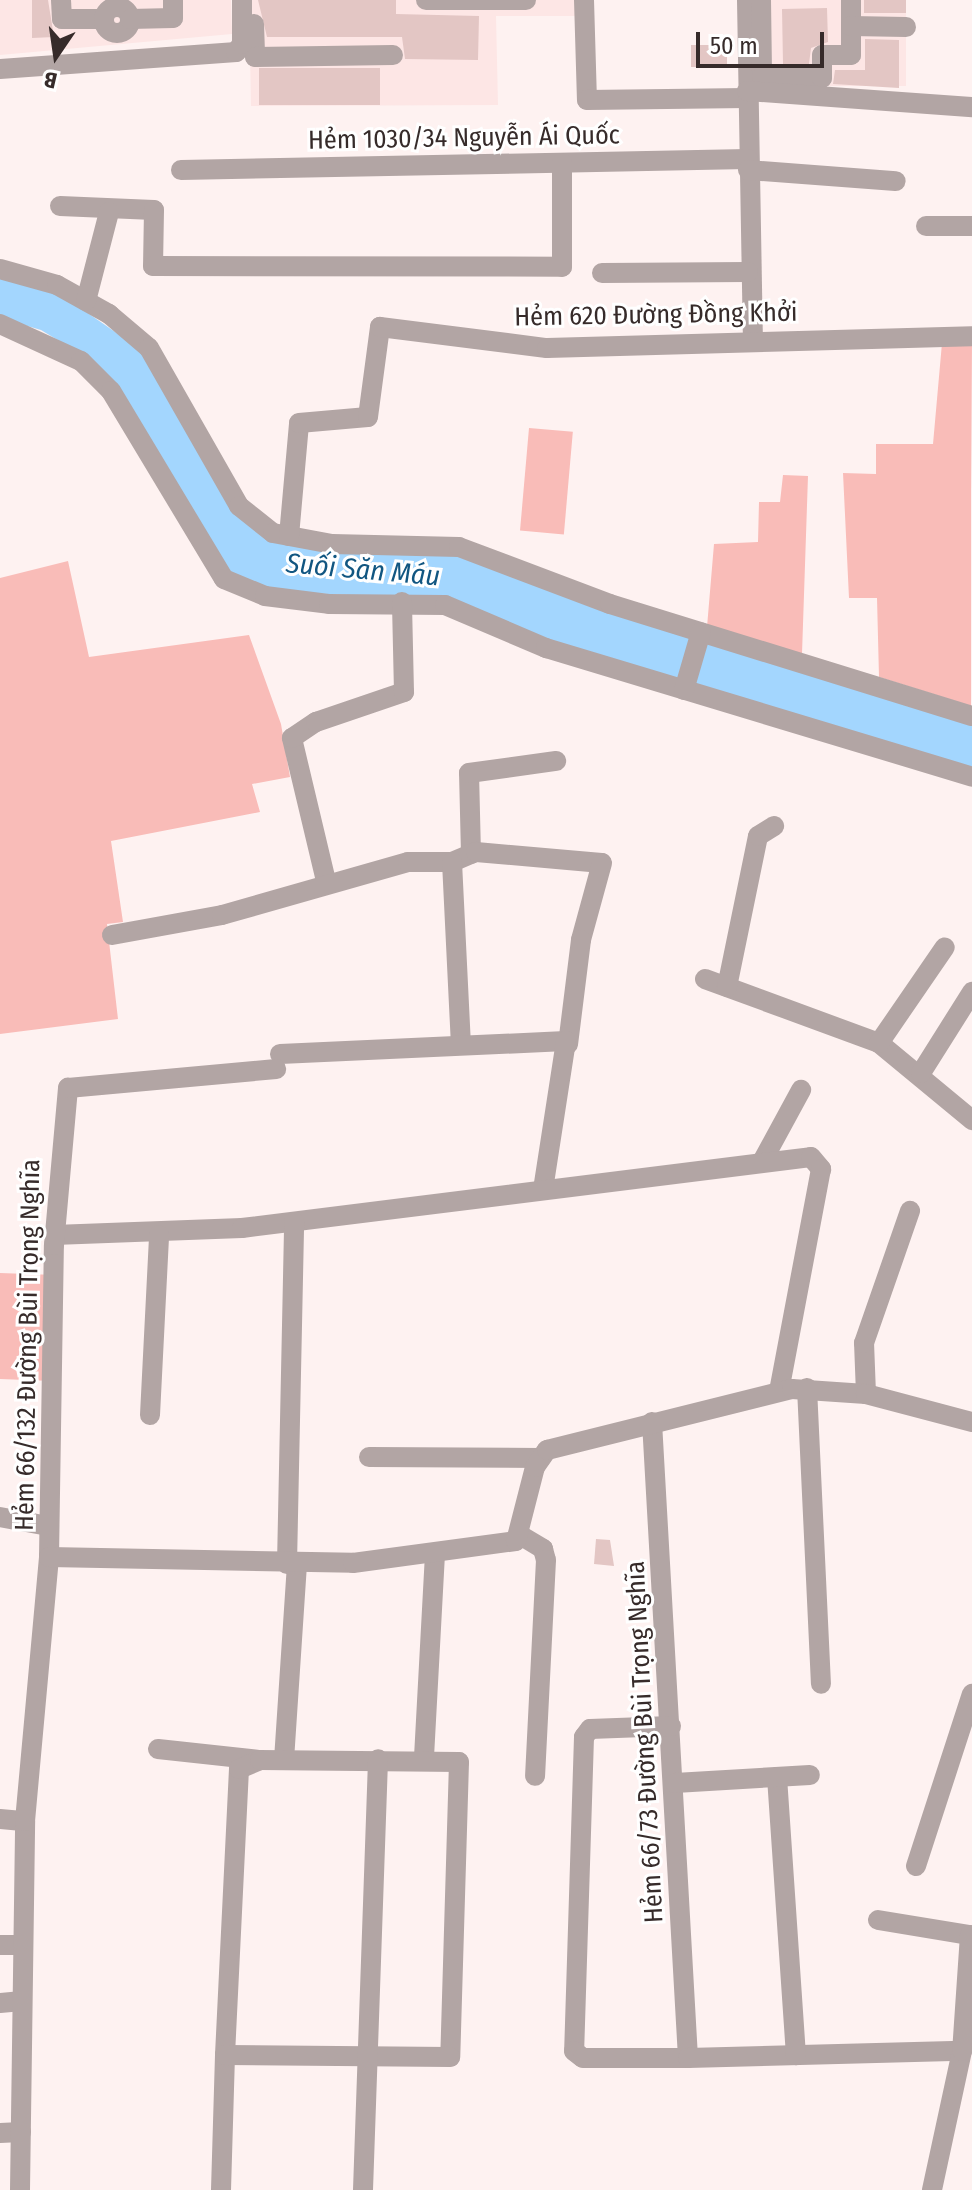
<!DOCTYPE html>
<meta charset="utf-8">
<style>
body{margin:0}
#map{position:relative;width:972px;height:2190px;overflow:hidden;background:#fef2f1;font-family:"Fira Sans Condensed",sans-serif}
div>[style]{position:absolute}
.built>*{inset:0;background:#fde6e5;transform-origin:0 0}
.green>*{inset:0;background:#f9bcb8;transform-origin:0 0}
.water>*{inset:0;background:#a3d6fe}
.building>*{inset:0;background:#e3c6c4;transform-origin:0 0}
.minor>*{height:20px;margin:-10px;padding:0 10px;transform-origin:10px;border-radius:10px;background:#b2a5a4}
.minor>.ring{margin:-10px;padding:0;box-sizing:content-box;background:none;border:20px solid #b2a5a4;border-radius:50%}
span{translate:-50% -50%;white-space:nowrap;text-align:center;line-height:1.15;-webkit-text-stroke:6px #fff;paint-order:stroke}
.street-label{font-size:26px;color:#362b2a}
.water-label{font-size:28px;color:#115681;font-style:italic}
.north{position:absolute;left:16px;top:16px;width:80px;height:80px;-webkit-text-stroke:6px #fff;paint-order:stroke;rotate:193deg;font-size:22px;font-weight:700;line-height:32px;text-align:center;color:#362b2a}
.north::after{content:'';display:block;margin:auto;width:28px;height:36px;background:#362b2a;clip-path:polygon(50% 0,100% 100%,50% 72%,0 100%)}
.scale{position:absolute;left:696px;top:32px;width:128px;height:36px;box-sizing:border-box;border:4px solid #362b2a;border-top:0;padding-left:10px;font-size:24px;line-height:28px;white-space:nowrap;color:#362b2a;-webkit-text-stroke:6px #fff;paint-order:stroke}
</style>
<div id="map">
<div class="built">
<i style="clip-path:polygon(0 0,231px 0,232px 34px,0 55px)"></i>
<i style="clip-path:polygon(249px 0,578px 0,578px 16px,496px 16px,498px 105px,251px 106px)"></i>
<i style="left:755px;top:0;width:151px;height:86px"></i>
</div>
<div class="green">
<i style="clip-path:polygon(972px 342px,971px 493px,971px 706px,879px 677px,877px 598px,849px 598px,843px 473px,876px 474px,876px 444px,933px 444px,942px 343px)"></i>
<i style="left:529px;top:428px;width:44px;height:103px;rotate:5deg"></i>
<i style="clip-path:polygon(783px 475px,808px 476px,802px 654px,707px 627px,714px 544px,758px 542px,759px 502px,780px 502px)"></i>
<i style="clip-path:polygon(68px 561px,89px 657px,249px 635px,281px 724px,290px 777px,252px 784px,260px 812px,111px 841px,123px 922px,107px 924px,118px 1019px,0 1034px,0 578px)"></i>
<i style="left:0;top:1273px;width:49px;height:106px;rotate:2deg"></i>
</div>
<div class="water">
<i style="clip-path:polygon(0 275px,56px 291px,144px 352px,269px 538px,458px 553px,972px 722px,972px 771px,553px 644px,449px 600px,267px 591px,228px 574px,86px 357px,41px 330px,0 318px)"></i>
</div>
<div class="building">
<i style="clip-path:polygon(32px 0,48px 0,54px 37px,32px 38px)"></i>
<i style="clip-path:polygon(258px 0,396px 0,396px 14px,479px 16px,478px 60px,405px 59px,402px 37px,267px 37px)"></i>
<i style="left:864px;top:0;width:42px;height:13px"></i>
<i style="clip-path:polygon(827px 8px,828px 42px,811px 48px,809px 64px,783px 64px,782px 9px)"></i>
<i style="clip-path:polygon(865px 39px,899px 40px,899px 88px,833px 84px,835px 70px,865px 70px)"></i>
<i style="left:691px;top:45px;width:36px;height:22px"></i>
<i style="left:380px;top:68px;width:37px;height:121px;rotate:90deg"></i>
<i style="clip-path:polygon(596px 1539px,610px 1540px,614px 1566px,594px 1564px)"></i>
</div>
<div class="minor">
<i style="left:61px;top:0;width:19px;rotate:87deg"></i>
<i style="left:62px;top:19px;width:42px"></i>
<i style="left:426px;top:0;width:100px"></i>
<i style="left:584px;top:0;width:100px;rotate:88.3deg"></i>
<i style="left:587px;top:100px;width:160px;rotate:-0.7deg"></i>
<i style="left:747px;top:0;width:339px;rotate:89deg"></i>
<i style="left:761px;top:0;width:76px;rotate:89.2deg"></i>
<i style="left:762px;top:76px;width:60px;rotate:1.9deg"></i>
<i style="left:822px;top:78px;width:23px;rotate:-90deg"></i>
<i style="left:822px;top:55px;width:29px"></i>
<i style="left:851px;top:55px;width:55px;rotate:-90deg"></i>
<i class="ring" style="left:104px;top:7px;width:6px;height:6px"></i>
<i style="left:130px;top:19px;width:43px;rotate:-1.3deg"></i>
<i style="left:173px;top:18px;width:18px;rotate:-90deg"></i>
<i style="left:254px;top:24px;width:33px;rotate:88deg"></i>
<i style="left:255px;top:57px;width:138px;rotate:-0.8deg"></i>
<i style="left:851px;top:26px;width:55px;rotate:1deg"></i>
<i style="left:0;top:69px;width:237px;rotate:-4.1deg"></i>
<i style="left:236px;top:52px;width:10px;rotate:-53deg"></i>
<i style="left:242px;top:44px;width:44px;rotate:-90deg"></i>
<i style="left:747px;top:91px;width:226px;rotate:4.1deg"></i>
<i style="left:181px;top:170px;width:567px;rotate:-1.11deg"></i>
<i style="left:748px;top:170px;width:148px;rotate:4.3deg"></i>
<i style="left:60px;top:206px;width:94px;rotate:2.4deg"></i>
<i style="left:154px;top:210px;width:56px;rotate:91deg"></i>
<i style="left:153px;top:266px;width:409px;rotate:0.1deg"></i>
<i style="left:562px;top:267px;width:104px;rotate:-90deg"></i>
<i style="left:926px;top:226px;width:46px"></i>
<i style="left:0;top:269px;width:59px;rotate:15.7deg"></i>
<i style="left:57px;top:285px;width:60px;rotate:29.1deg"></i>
<i style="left:109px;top:314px;width:52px;rotate:40.4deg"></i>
<i style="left:149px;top:348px;width:182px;rotate:60.3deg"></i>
<i style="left:239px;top:506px;width:43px;rotate:38.5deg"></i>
<i style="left:273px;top:533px;width:60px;rotate:10.6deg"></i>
<i style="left:332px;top:544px;width:127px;rotate:1.4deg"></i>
<i style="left:459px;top:547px;width:161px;rotate:20.7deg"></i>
<i style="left:610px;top:604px;width:379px;rotate:17.2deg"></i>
<i style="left:602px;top:273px;width:146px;rotate:-0.4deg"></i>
<i style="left:86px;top:301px;width:92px;rotate:-75.5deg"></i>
<i style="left:0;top:324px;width:89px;rotate:24.6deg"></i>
<i style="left:81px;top:361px;width:42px;rotate:45deg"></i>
<i style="left:111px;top:391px;width:219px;rotate:59deg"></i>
<i style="left:224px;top:579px;width:44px;rotate:22.5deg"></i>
<i style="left:265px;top:596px;width:64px;rotate:7.1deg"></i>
<i style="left:329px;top:604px;width:116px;rotate:0.5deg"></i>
<i style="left:445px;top:605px;width:110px;rotate:23.1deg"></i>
<i style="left:546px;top:648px;width:445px;rotate:16.8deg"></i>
<i style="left:289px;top:536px;width:113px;rotate:-84.9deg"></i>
<i style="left:299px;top:423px;width:69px;rotate:-5deg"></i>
<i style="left:368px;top:417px;width:91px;rotate:-82.4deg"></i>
<i style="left:380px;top:327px;width:168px;rotate:7.2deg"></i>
<i style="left:547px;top:348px;width:425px;rotate:-1.6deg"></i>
<i style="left:684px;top:690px;width:60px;rotate:-73.7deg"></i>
<i style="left:471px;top:854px;width:81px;rotate:-91.4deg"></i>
<i style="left:469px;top:773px;width:88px;rotate:-7.9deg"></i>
<i style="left:452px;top:862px;width:26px;rotate:-23deg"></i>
<i style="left:476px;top:852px;width:126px;rotate:5deg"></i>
<i style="left:602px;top:863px;width:80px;rotate:105.3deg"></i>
<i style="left:581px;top:940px;width:105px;rotate:97.1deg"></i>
<i style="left:326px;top:881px;width:147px;rotate:-103.4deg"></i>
<i style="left:292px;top:738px;width:29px;rotate:-34deg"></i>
<i style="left:316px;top:722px;width:93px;rotate:-18.8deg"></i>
<i style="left:404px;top:692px;width:90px;rotate:-91.3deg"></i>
<i style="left:112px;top:935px;width:112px;rotate:-10.3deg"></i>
<i style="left:222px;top:915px;width:193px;rotate:-15.9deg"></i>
<i style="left:408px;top:862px;width:44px"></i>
<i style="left:452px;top:862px;width:181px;rotate:87.2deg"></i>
<i style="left:705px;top:979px;width:185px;rotate:20.2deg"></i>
<i style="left:879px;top:1043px;width:121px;rotate:39.6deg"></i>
<i style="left:727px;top:987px;width:154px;rotate:-78.4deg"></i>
<i style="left:758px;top:836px;width:19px;rotate:-32deg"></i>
<i style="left:879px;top:1043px;width:116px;rotate:-55.5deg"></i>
<i style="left:280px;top:1054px;width:286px;rotate:-2.6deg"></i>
<i style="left:566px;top:1041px;width:150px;rotate:98.8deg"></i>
<i style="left:921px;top:1073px;width:96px;rotate:-57.8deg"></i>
<i style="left:763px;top:1160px;width:80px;rotate:-61.5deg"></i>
<i style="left:54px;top:1235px;width:188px;rotate:-2.1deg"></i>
<i style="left:242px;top:1228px;width:573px;rotate:-7.11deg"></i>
<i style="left:811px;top:1157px;width:16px;rotate:50deg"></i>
<i style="left:821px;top:1169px;width:226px;rotate:100.7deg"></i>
<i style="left:807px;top:1388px;width:296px;rotate:87.3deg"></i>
<i style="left:866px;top:1394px;width:51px;rotate:-92.2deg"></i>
<i style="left:864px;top:1343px;width:140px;rotate:-70.8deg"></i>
<i style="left:150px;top:1415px;width:180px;rotate:-87.1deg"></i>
<i style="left:652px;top:1422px;width:637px;rotate:86.76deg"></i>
<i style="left:369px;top:1457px;width:172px;rotate:0.3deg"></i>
<i style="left:0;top:1517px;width:49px;rotate:10.6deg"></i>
<i style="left:520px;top:1535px;width:27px;rotate:31deg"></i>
<i style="left:543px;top:1549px;width:11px;rotate:75deg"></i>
<i style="left:546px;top:1560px;width:216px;rotate:92.9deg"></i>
<i style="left:49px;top:1557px;width:312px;rotate:-89.1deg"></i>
<i style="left:54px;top:1245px;width:158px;rotate:-84.9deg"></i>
<i style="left:68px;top:1088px;width:209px;rotate:-5.2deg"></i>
<i style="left:287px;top:1564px;width:342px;rotate:-88.8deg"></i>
<i style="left:671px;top:1726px;width:81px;rotate:177.9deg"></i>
<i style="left:590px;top:1729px;width:10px;rotate:127deg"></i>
<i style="left:584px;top:1737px;width:314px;rotate:91.8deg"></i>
<i style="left:574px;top:2051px;width:11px;rotate:38deg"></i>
<i style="left:583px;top:2058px;width:105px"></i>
<i style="left:688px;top:2058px;width:274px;rotate:-1.5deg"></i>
<i style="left:962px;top:2051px;width:142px;rotate:102.2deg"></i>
<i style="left:158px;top:1749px;width:103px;rotate:6.2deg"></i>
<i style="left:424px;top:1757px;width:204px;rotate:-86.9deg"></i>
<i style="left:284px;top:1760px;width:196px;rotate:-86.2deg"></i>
<i style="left:777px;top:1777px;width:279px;rotate:86.1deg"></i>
<i style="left:675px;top:1783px;width:135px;rotate:-3.4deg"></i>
<i style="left:0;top:1819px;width:25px;rotate:5deg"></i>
<i style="left:916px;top:1866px;width:181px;rotate:-72deg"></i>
<i style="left:878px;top:1920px;width:93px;rotate:9.3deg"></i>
<i style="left:970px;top:1935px;width:116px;rotate:93.9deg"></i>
<i style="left:0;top:1945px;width:23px"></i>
<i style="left:0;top:2003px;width:22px;rotate:-5deg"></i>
<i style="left:0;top:2133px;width:21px;rotate:-3deg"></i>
<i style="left:20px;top:2190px;width:369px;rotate:-89.2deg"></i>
<i style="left:25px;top:1821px;width:265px;rotate:-84.8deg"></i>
<i style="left:49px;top:1557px;width:304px;rotate:1.1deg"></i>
<i style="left:353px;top:1563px;width:164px;rotate:-7.7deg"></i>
<i style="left:516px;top:1541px;width:76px;rotate:-75.6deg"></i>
<i style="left:535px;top:1467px;width:21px;rotate:-55deg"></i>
<i style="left:547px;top:1450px;width:252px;rotate:-14deg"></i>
<i style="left:792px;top:1389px;width:74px;rotate:3.9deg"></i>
<i style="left:866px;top:1394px;width:110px;rotate:14.8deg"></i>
<i style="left:221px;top:2190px;width:135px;rotate:-88.3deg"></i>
<i style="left:225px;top:2055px;width:286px;rotate:-87.2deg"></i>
<i style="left:239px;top:1769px;width:23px;rotate:-23deg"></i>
<i style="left:260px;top:1760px;width:199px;rotate:0.6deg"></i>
<i style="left:459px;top:1762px;width:295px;rotate:91.7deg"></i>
<i style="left:450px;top:2057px;width:225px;rotate:-179.5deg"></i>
<i style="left:363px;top:2190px;width:431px;rotate:-88deg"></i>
</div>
<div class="street-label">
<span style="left:464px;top:138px;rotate:-1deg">Hẻm 1030/34 Nguyễn Ái Quốc</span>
<span style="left:656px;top:315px;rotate:-1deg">Hẻm 620 Đường Đồng Khởi</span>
<span style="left:28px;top:1345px;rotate:-89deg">Hẻm 66/132 Đường Bùi Trọng Nghĩa</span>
<span style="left:645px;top:1742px;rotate:-93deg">Hẻm 66/73 Đường Bùi Trọng Nghĩa</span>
</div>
<div class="water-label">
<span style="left:363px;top:570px;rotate:5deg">Suối Săn Máu</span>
</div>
<div class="north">B</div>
<div class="scale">50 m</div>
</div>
